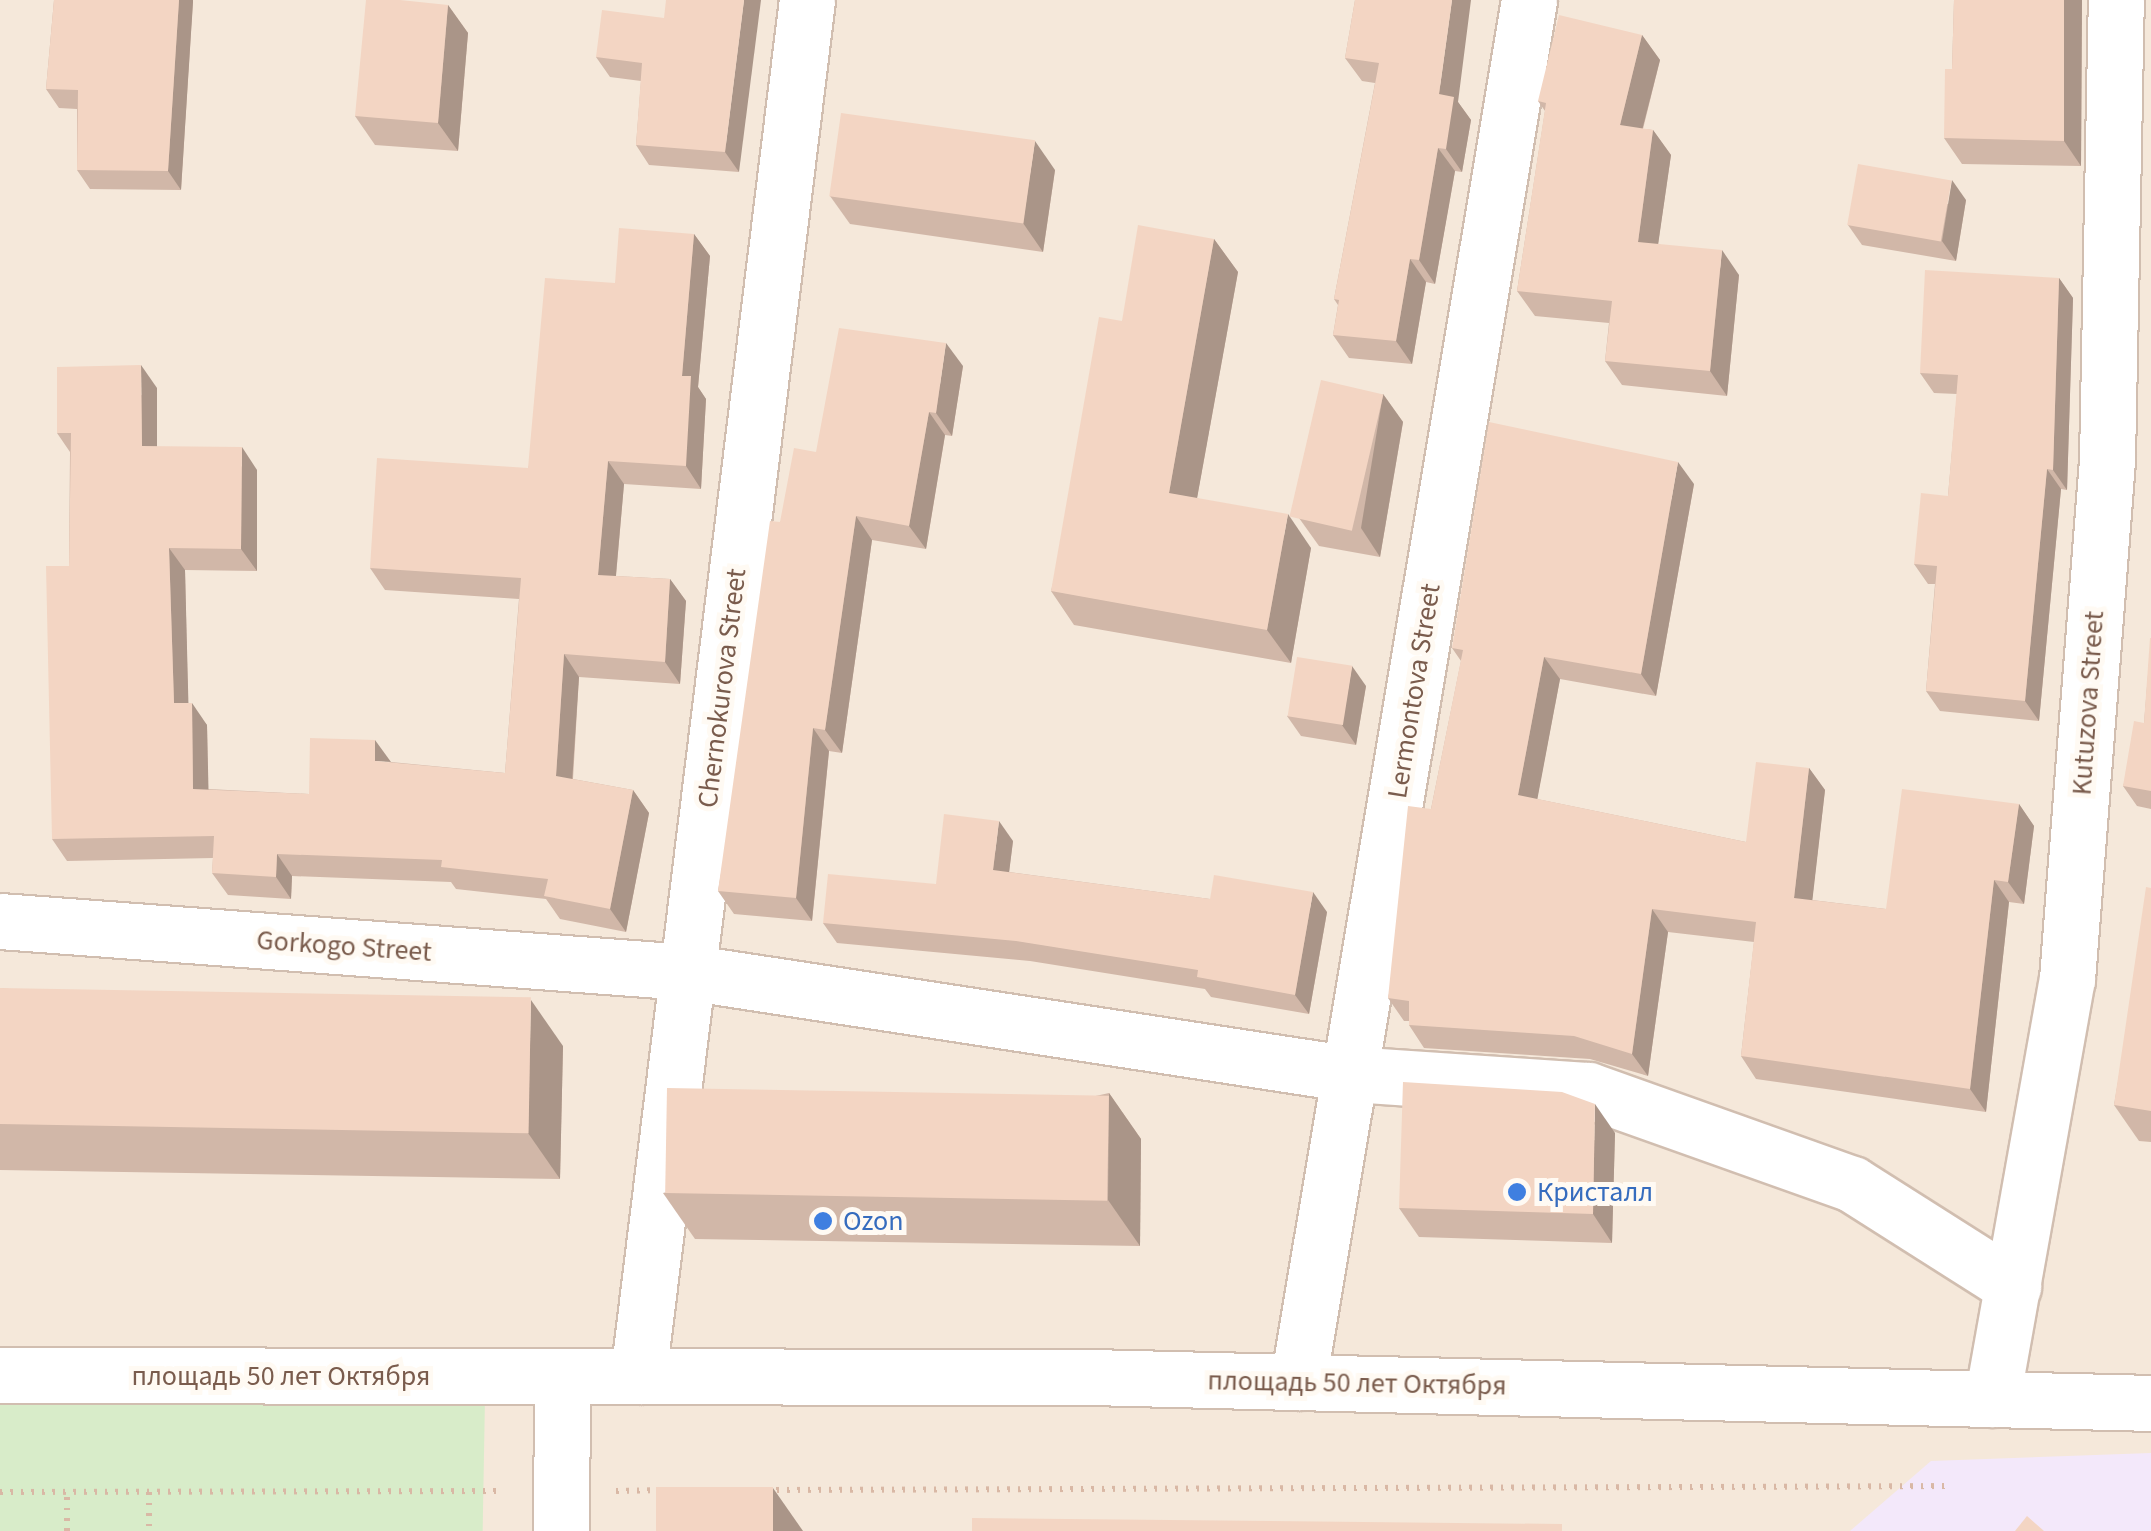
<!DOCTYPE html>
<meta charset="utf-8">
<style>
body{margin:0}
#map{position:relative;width:2151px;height:1531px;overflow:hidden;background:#fdf6ec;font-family:"Source Sans 3",sans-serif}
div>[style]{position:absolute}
.residential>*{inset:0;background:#f5e8da;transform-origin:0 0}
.education>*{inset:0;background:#f3e8fa}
.green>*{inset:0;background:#d8ecc9;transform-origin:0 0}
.path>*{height:6px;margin-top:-3px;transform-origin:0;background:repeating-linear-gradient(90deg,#d9b8a5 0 2.5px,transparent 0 10.5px)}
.roads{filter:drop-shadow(2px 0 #d1beb0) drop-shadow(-2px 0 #d1beb0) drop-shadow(0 2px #d1beb0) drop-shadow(0 -2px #d1beb0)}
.minor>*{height:55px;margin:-27.5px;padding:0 27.5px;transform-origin:27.5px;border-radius:27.5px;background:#fff}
.wall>*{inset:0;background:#d1b7a8}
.shaded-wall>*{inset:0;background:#aa9588}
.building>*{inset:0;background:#f3d5c3;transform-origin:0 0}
.dots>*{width:28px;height:28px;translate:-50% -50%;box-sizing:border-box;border:5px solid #fffaf3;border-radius:50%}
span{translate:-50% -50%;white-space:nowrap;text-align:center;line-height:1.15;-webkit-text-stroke:10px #fffaf3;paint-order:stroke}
.street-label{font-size:28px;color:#7a5c4d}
.shop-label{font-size:28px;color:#366cbe}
.left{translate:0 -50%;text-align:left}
</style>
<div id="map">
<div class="residential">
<i style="left:0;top:0;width:2151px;height:1531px"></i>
</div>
<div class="education">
<i style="clip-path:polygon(2151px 1453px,2151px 1531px,1850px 1531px,1931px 1461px)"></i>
</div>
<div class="green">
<i style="left:0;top:1393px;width:485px;height:138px;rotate:1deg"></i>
</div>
<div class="path">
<i style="left:766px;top:1490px;width:1184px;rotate:-0.19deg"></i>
<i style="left:616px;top:1491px;width:48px;rotate:-1.2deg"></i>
<i style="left:0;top:1492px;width:504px;rotate:-0.11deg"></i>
<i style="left:149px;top:1492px;width:39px;rotate:90deg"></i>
<i style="left:67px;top:1531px;width:39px;rotate:-90deg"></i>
</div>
<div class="roads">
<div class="minor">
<i style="left:0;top:921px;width:689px;rotate:4.25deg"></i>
<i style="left:687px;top:972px;width:672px;rotate:8.73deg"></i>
<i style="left:1351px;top:1074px;width:238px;rotate:3.9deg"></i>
<i style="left:1588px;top:1090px;width:280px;rotate:19.6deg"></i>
<i style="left:1852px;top:1184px;width:191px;rotate:32.4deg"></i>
<i style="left:0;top:1375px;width:1090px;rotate:0.11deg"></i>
<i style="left:1090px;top:1377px;width:1061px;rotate:1.4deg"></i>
<i style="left:638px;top:1376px;width:1386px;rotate:-83deg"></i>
<i style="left:1298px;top:1382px;width:1401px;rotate:-80.51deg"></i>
<i style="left:1992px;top:1399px;width:427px;rotate:-79.9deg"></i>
<i style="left:2067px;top:979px;width:521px;rotate:-85.59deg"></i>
<i style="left:2107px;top:460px;width:460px;rotate:-88.9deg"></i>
<i style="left:561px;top:1531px;width:155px;rotate:-89.6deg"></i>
</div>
</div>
<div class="wall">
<i style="clip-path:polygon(54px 0,193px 0,181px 190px,90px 189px,77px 170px,77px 109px,59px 108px,46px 89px)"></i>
<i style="clip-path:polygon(1355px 0,1458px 102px,1471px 120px,1462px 172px,1455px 171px,1435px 284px,1426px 282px,1412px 364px,1349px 358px,1333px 335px,1338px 305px,1334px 299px,1375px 83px,1362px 81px,1345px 58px)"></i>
<i style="clip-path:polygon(1954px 0,2082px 0,2081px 166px,1962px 164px,1944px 138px,1952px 69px)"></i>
<i style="clip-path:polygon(448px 5px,468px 33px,458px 151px,375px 145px,355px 116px)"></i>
<i style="clip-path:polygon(664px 18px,739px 172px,649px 165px,636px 145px,641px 81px,610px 77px,596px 57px)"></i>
<i style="clip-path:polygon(1642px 35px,1660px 60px,1643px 129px,1653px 130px,1671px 155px,1658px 244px,1739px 275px,1727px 396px,1622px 385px,1605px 361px,1609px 323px,1535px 316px,1517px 291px,1545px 111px,1538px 101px)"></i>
<i style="clip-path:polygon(1055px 170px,1043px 252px,850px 224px,830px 196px)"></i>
<i style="clip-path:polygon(1966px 200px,1956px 261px,1862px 245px,1848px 225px)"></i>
<i style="clip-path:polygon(694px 234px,710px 256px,698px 387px,706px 399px,701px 489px,624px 484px,616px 576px,670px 579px,686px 601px,680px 684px,579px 677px,573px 779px,633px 790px,649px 813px,626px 932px,560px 919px,546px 899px,456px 889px,451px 882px,292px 876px,291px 899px,228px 895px,212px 873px,213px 858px,67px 861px,52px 839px,69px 566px,70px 452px,57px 433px,157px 388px,157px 447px,257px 470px,257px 571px,185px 570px,188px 703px,207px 725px,208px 789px,309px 794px,391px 762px,505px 773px,519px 599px,385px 590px,370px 568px,528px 468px,615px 283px)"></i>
<i style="clip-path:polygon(1214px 239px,1238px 272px,1197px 498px,1311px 548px,1291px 663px,1074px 625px,1051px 591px,1122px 321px)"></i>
<i style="clip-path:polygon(2059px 278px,2073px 298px,2067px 490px,2061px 489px,2039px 721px,1940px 711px,1926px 691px,1935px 584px,1928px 584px,1914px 564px,1948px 496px,1957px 394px,1934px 393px,1920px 373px)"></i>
<i style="clip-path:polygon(963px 366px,952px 436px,945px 435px,926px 549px,872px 540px,842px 753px,829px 751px,812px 921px,734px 914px,718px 891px,780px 522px)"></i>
<i style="clip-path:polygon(1383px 394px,1403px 422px,1380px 557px,1319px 546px,1299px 518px)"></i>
<i style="clip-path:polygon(1694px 484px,1656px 696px,1560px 679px,1537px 799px,1746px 842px,1809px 768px,1825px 790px,1812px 900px,1886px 909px,2019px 804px,2034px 826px,2024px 904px,2009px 902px,1986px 1112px,1756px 1079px,1741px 1056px,1754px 942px,1668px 932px,1648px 1076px,1590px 1059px,1424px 1048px,1409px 1025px,1409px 1021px,1404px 1021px,1388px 998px,1431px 809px,1461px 661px,1452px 648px)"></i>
<i style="clip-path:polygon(2151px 638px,2151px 809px,2137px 806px,2123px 786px,2144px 723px)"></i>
<i style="clip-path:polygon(1366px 686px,1356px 745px,1301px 736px,1287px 716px)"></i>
<i style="clip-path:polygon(1013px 841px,1009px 872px,1210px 899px,1327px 912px,1309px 1014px,1211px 997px,1205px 989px,1030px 961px,837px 943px,823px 923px,936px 884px)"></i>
<i style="clip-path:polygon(2151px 888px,2151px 1142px,2139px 1141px,2114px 1105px)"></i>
<i style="clip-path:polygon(0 988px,563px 1046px,560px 1179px,0 1170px)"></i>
<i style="clip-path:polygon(1109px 1093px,1141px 1139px,1140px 1246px,695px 1239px,663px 1193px)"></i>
<i style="clip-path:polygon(1615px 1133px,1612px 1243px,1419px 1237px,1399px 1208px)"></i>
</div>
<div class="shaded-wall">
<i style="clip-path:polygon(179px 0,193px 0,193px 2px,181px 190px,168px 171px)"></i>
<i style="clip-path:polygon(744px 0,761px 0,739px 172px,725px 152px)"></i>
<i style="clip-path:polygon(1452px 0,1471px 0,1458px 102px,1471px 120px,1462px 172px,1446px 149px,1439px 94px)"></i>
<i style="clip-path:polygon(2064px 0,2082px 0,2081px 166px,2064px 141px)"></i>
<i style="clip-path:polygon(448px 5px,468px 33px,458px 151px,438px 123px)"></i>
<i style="clip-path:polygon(1642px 35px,1660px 60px,1637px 150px,1620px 125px)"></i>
<i style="clip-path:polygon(1653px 130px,1671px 155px,1655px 266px,1638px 242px)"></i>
<i style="clip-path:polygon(1035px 141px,1055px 170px,1043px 252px,1023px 223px)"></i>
<i style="clip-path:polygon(1438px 148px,1455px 171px,1435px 284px,1419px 260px)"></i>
<i style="clip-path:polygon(1952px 180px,1966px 200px,1956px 261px,1942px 241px)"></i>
<i style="clip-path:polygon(694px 234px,710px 256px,698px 387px,706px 399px,701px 489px,686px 466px,682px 376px)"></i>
<i style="clip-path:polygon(1214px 239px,1238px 272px,1192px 526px,1169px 493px)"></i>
<i style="clip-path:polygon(1722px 250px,1739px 275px,1727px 396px,1710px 371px)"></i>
<i style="clip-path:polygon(1410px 259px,1426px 282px,1412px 364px,1396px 341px)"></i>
<i style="clip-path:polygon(2059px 278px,2073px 298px,2067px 490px,2053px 470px)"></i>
<i style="clip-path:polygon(946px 343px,963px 366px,952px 436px,936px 413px)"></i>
<i style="clip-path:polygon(141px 365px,157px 388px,157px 469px,142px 446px)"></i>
<i style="clip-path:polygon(1383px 394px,1403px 422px,1380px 557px,1361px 528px)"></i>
<i style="clip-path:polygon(929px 412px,945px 435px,926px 549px,909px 526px)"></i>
<i style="clip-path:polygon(242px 447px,257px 470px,257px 571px,241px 549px)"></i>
<i style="clip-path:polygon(608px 461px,624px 484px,614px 597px,598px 575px)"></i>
<i style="clip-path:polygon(1678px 462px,1694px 484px,1656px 696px,1641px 674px)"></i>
<i style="clip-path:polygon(2047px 469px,2061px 489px,2039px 721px,2025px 701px)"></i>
<i style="clip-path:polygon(1288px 514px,1311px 548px,1291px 663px,1267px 630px)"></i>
<i style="clip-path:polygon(856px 516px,872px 540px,842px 753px,825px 730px)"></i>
<i style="clip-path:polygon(169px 548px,185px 570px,189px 726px,174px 703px)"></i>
<i style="clip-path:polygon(670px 579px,686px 601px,680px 684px,665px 662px)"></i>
<i style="clip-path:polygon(564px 654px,579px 677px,571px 798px,556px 776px)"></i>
<i style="clip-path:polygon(1544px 657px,1560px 679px,1534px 817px,1518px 795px)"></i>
<i style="clip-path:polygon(1352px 666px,1366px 686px,1356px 745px,1342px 725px)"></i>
<i style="clip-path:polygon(192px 703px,207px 725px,209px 811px,193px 789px)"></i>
<i style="clip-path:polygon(813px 728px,829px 751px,812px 921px,796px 898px)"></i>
<i style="clip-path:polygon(375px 740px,391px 762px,375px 761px)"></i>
<i style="clip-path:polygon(1809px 768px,1825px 790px,1810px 921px,1794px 898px)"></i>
<i style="clip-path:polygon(633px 790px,649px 813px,626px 932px,610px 909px)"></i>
<i style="clip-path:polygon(2019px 804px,2034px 826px,2024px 904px,2008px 882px)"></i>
<i style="clip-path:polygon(999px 821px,1013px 841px,1007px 889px,993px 870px)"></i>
<i style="clip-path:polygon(277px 854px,292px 876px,291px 899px,276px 877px)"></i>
<i style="clip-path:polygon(1994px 880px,2009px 902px,1986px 1112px,1970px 1089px)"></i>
<i style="clip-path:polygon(1313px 892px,1327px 912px,1309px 1014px,1295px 995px)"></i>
<i style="clip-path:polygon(1652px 909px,1668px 932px,1648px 1076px,1632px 1054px)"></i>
<i style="clip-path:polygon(531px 1000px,563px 1046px,560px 1179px,528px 1133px)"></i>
<i style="clip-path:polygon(1109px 1093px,1141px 1139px,1140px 1246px,1108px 1200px)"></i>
<i style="clip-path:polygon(1595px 1104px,1615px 1133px,1612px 1243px,1593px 1214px)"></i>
<i style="clip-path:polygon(773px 1488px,803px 1531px,772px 1531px)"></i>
</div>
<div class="building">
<i style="clip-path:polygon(54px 0,179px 0,168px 171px,77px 170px,78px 90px,46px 89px)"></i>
<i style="clip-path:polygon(366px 0,400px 0,448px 5px,438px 123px,355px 116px)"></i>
<i style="clip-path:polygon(666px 0,744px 0,725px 152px,636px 145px,642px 63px,596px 57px,602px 10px,664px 18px)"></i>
<i style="clip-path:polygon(1355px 0,1452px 0,1439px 94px,1454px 97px,1446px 149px,1438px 148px,1419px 260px,1410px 259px,1396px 341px,1333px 335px,1339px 300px,1334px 299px,1379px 63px,1345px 58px)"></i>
<i style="clip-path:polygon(1954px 0,2064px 0,2064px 141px,1944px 138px,1945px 69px,1952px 69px)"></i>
<i style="clip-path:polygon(1559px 15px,1642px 35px,1620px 125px,1653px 130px,1638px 242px,1722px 250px,1710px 371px,1605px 361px,1612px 301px,1517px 291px,1546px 103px,1538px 101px)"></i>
<i style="left:841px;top:113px;width:196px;height:84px;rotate:8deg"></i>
<i style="left:1858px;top:164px;width:95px;height:62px;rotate:10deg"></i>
<i style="clip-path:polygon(1138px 225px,1214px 239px,1169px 493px,1288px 514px,1267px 630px,1051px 591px,1099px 317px,1122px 321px)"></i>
<i style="clip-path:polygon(619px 228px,694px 234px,682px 376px,691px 376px,686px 466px,608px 461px,598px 575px,670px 579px,665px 662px,564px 654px,556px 776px,633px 790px,610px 909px,544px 896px,548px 879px,441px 867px,442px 860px,277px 854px,276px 877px,212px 873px,214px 836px,52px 839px,46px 566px,69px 566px,71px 433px,57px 433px,57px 367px,141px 365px,142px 446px,242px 447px,241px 549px,169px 548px,174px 703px,192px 703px,193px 789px,309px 794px,310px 738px,375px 740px,375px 761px,505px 773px,521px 578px,370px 568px,377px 458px,528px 468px,545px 278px,615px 283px)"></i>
<i style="clip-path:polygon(1925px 270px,2059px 278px,2053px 470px,2047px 469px,2025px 701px,1926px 691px,1937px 566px,1914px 564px,1921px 493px,1948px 496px,1958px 375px,1920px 373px)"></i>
<i style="clip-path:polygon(839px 328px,946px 343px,936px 413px,929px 412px,909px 526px,856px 516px,825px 730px,813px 728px,796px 898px,718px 891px,770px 521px,780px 522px,794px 448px,816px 452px)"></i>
<i style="left:1321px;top:380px;width:64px;height:140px;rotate:13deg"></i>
<i style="clip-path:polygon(1489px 422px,1678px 462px,1641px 674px,1544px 657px,1518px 795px,1746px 842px,1756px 762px,1809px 768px,1794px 898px,1886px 909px,1902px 789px,2019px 804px,2008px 882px,1994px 880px,1970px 1089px,1741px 1056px,1756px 922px,1652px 909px,1632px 1054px,1574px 1036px,1409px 1025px,1409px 1001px,1388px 998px,1408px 806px,1431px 809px,1463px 650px,1452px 648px)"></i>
<i style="clip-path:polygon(2150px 638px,2151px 638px,2151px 791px,2123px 786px,2134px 721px,2144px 723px)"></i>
<i style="left:1297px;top:657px;width:56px;height:60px;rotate:9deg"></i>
<i style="clip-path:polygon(944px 814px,999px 821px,993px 870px,1210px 899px,1214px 875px,1313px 892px,1295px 995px,1197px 977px,1198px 970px,1016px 941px,823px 923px,828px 874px,936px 884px)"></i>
<i style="clip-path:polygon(2146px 887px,2151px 888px,2151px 1111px,2114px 1105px)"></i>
<i style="left:0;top:988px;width:531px;height:136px;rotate:1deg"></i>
<i style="clip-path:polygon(1403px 1082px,1562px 1092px,1595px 1104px,1593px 1214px,1399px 1208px)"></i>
<i style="left:667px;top:1088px;width:442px;height:105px;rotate:1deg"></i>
<i style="left:656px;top:1487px;width:117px;height:44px"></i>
<i style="clip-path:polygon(2027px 1516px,2044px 1531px,2015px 1531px)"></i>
<i style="clip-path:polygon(972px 1518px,1562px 1524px,1562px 1531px,972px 1531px)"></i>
</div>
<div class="dots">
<i style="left:1517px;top:1192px;background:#3f7fe0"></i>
<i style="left:823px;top:1221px;background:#3f7fe0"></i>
</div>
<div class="street-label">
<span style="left:722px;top:688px;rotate:-83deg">Chernokurova Street</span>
<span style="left:1414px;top:691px;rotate:-81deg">Lermontova Street</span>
<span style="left:2088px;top:703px;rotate:-86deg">Kutuzova Street</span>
<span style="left:344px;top:946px;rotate:4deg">Gorkogo Street</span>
<span style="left:281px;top:1376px">площадь 50 лет Октября</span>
<span style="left:1357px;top:1383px;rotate:1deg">площадь 50 лет Октября</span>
</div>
<div class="shop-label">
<span class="left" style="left:1537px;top:1192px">Кристалл</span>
<span class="left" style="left:843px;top:1221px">Ozon</span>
</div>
</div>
